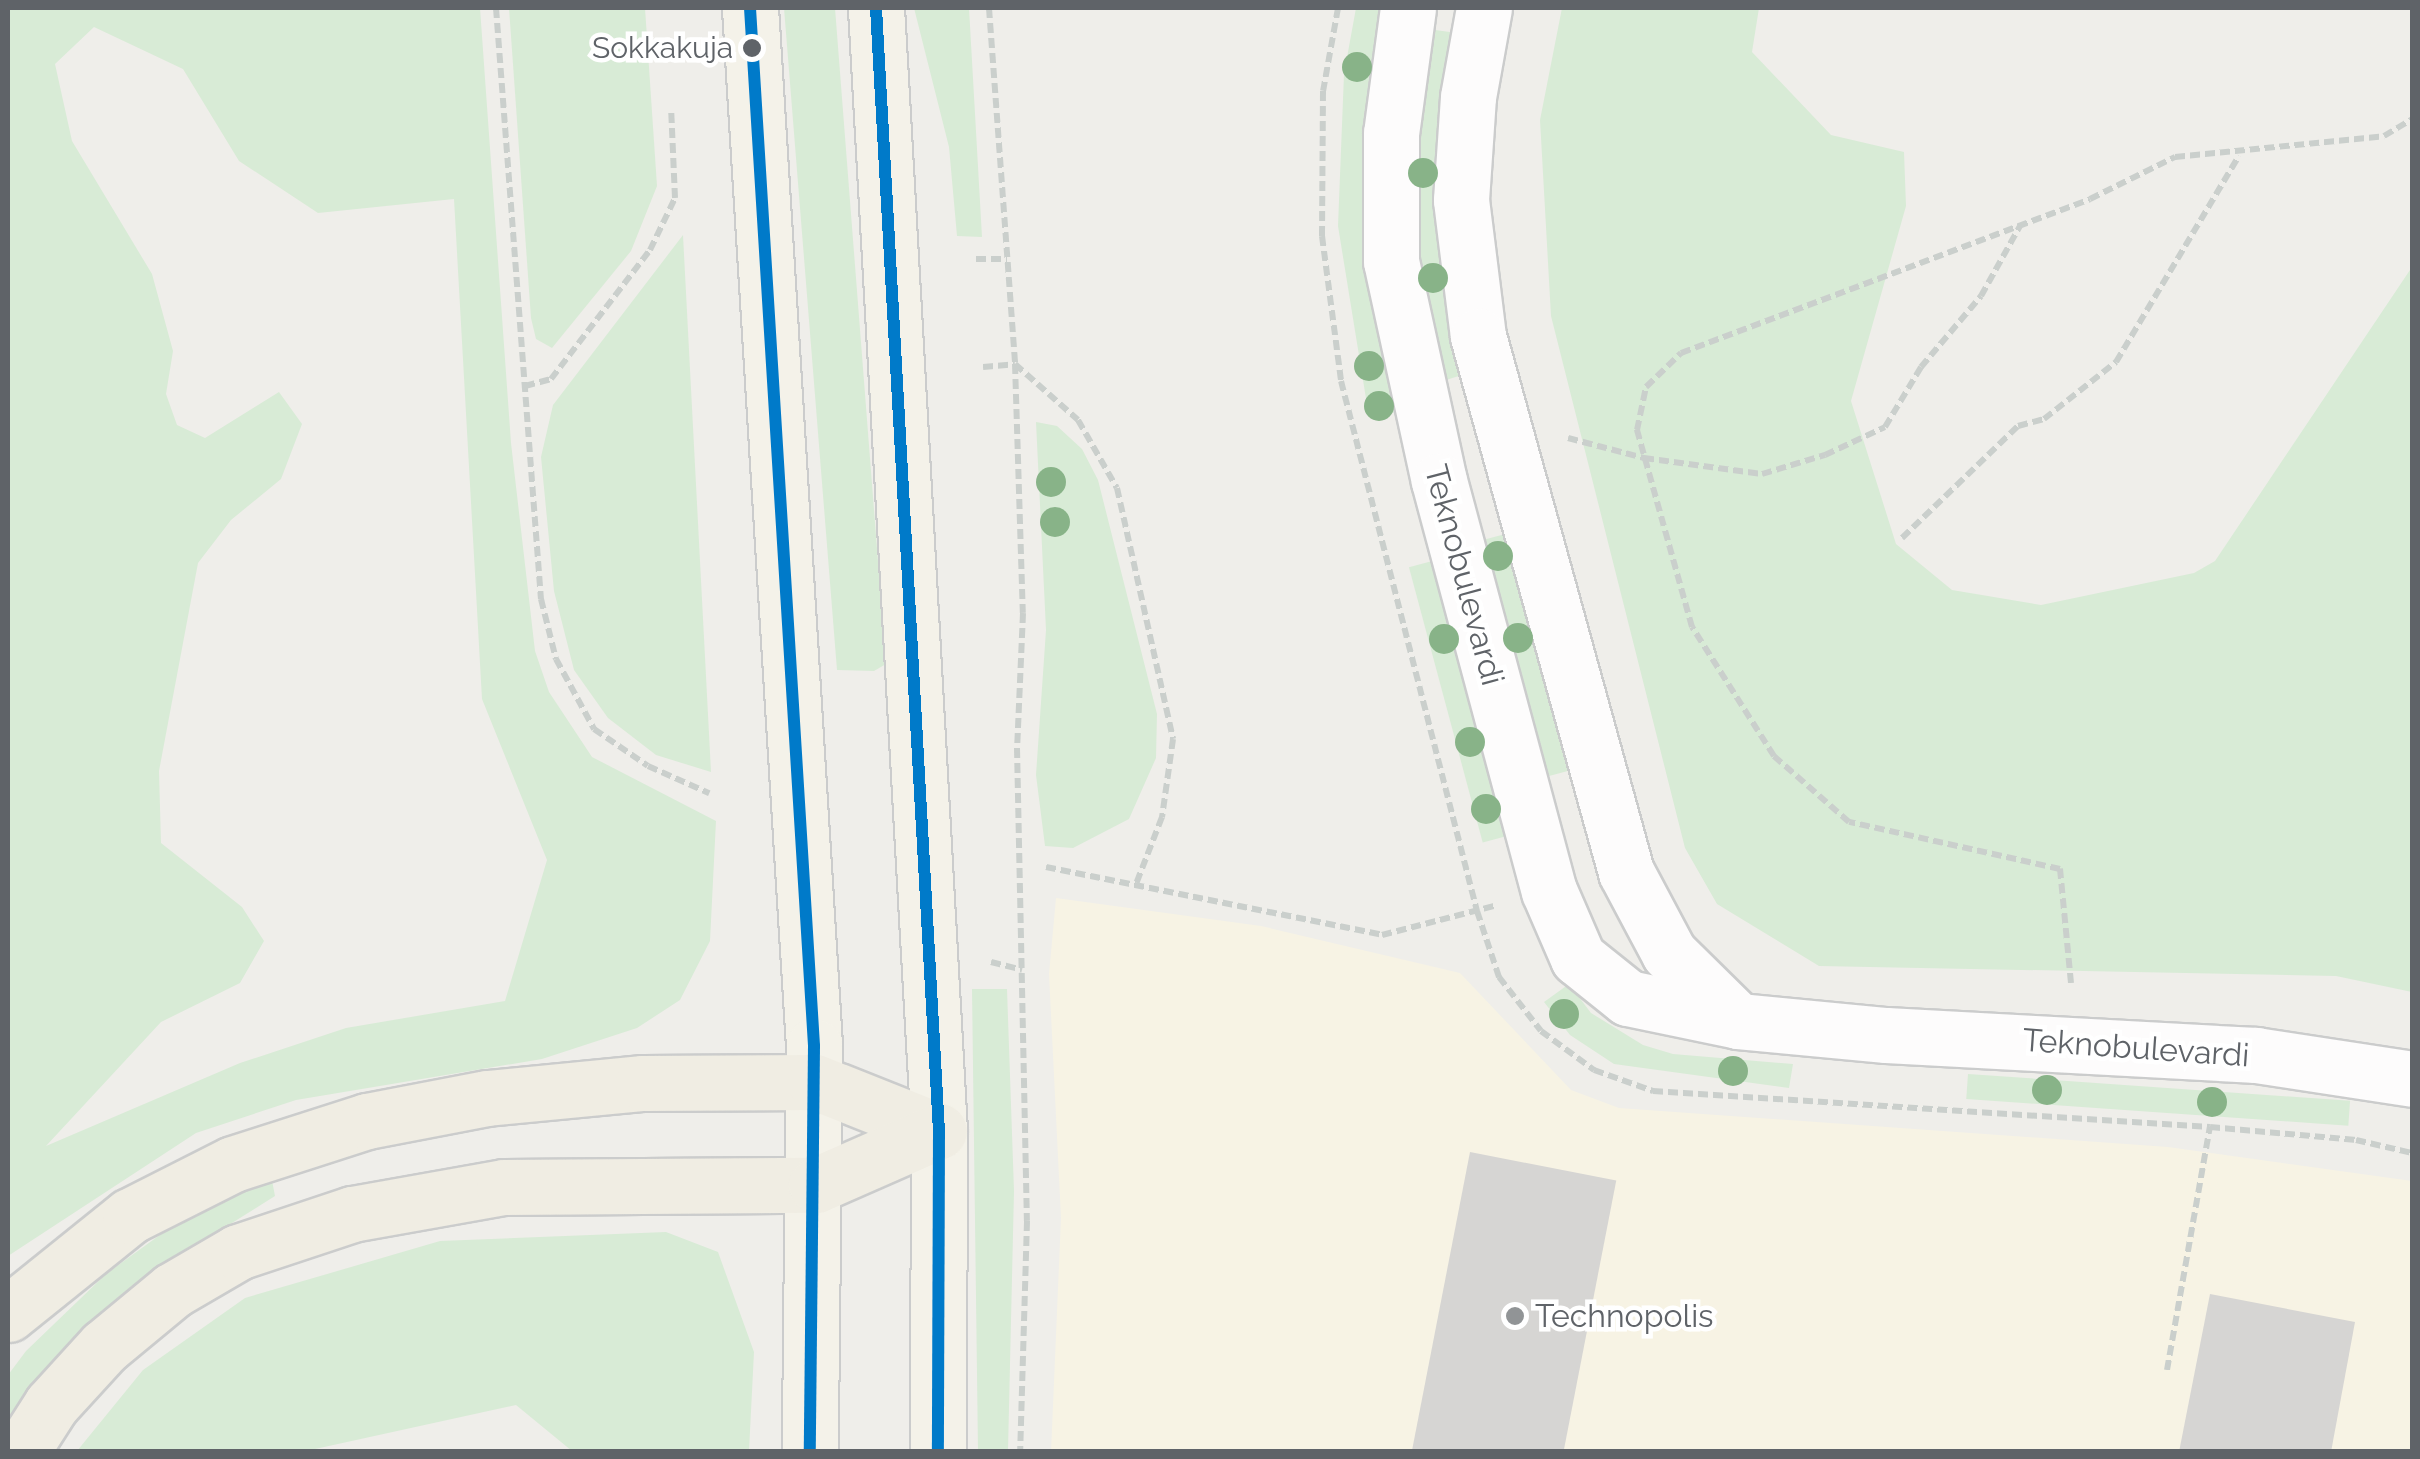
<!DOCTYPE html>
<style>
body{margin:0}
#map{position:relative;width:2420px;height:1459px;overflow:hidden;background:#efeeea;font-family:Raleway,sans-serif}
div>[style]{position:absolute}
.commercial>*{inset:0;background:#f7f3e4}
.green>*{inset:0;background:#d8ebd6;transform-origin:0 0}
.building>*{inset:0;background:#d6d5d3;transform-origin:0 0}
.path>*{height:6px;margin-top:-3px;transform-origin:0;background:repeating-linear-gradient(90deg,#cacfcc 0 10px,transparent 0 15px)}
.roads{filter:drop-shadow(2px 0 #cbcccc) drop-shadow(-2px 0 #cbcccc) drop-shadow(0 2px #cbcccc) drop-shadow(0 -2px #cbcccc)}
.minor>*{height:55px;margin:-27.5px;padding:0 27.5px;transform-origin:27.5px;border-radius:27.5px;background:#fdfcfc}
.major>*{height:55px;margin:-27.5px;padding:0 27.5px;transform-origin:27.5px;border-radius:27.5px;background:#f4f2e9}
.highway>*{height:55px;margin:-27.5px;padding:0 27.5px;transform-origin:27.5px;border-radius:27.5px;background:#f0ede3}
.bus-1>*{height:12px;margin:-6px;padding:0 6px;transform-origin:6px;border-radius:6px;background:#007ac9}
.trees>*{width:30px;height:30px;margin:-15px;border-radius:50%;background:#88b388}
.dots>*{width:28px;height:28px;translate:-50% -50%;box-sizing:border-box;border:5px solid #fff;border-radius:50%}
span{translate:-50% -50%;white-space:nowrap;text-align:center;line-height:1.15;-webkit-text-stroke:9px #fff;paint-order:stroke}
.bus-label{font-size:30px;color:#5f6368}
.right{translate:-100% -50%;text-align:right}
.street-label{font-size:32px;color:#5f6368}
.poi-label{font-size:32px;color:#5f6368}
.left{translate:0 -50%;text-align:left}
.frame{position:absolute;inset:0;border:10px solid #5f6368;pointer-events:none}
</style>
<div id="map">
<div class="commercial">
<i style="clip-path:polygon(1056px 898px,1261px 926px,1460px 973px,1571px 1090px,1619px 1108px,2168px 1147px,2412px 1181px,2412px 1451px,1051px 1452px,1061px 1218px,1049px 974px)"></i>
</div>
<div class="green">
<i style="clip-path:polygon(evenodd,8px 8px,480px 8px,511px 443px,535px 651px,549px 692px,592px 757px,716px 821px,710px 941px,680px 1000px,637px 1028px,542px 1059px,296px 1100px,196px 1133px,8px 1256px,8px 8px,94px 27px,183px 69px,239px 161px,318px 213px,454px 199px,482px 699px,547px 860px,505px 1001px,346px 1028px,240px 1063px,46px 1146px,161px 1022px,240px 983px,264px 941px,242px 907px,161px 843px,159px 771px,198px 563px,231px 520px,281px 479px,302px 424px,279px 392px,205px 438px,177px 425px,166px 394px,173px 351px,152px 274px,72px 141px,55px 64px,94px 27px)"></i>
<i style="clip-path:polygon(509px 8px,645px 8px,657px 186px,631px 251px,552px 348px,536px 339px,531px 318px)"></i>
<i style="clip-path:polygon(784px 8px,835px 8px,886px 664px,874px 671px,837px 670px)"></i>
<i style="clip-path:polygon(914px 8px,969px 8px,982px 237px,957px 236px,949px 147px)"></i>
<i style="clip-path:polygon(1356px 8px,1385px 8px,1396px 412px,1369px 417px,1338px 226px,1344px 74px)"></i>
<i style="clip-path:polygon(1562px 8px,1759px 8px,1752px 52px,1831px 135px,1904px 152px,1906px 206px,1851px 401px,1896px 544px,1952px 590px,2041px 605px,2194px 573px,2215px 561px,2412px 267px,2412px 992px,2336px 976px,1819px 966px,1717px 904px,1685px 848px,1551px 316px,1540px 120px)"></i>
<i style="clip-path:polygon(1428px 29px,1457px 33px,1468px 373px,1440px 382px,1416px 245px,1417px 125px)"></i>
<i style="clip-path:polygon(683px 235px,711px 772px,656px 755px,608px 718px,574px 670px,554px 591px,541px 457px,553px 405px)"></i>
<i style="clip-path:polygon(1036px 422px,1057px 426px,1082px 449px,1098px 480px,1157px 714px,1156px 758px,1129px 819px,1073px 848px,1045px 846px,1036px 775px,1046px 630px)"></i>
<i style="left:1509px;top:533px;width:245px;height:29px;rotate:75deg"></i>
<i style="left:1436px;top:560px;width:285px;height:28px;rotate:75deg"></i>
<i style="clip-path:polygon(1569px 984px,1591px 1013px,1643px 1045px,1673px 1054px,1793px 1064px,1789px 1088px,1614px 1064px,1570px 1035px,1544px 1002px)"></i>
<i style="clip-path:polygon(972px 989px,1007px 989px,1014px 1191px,1008px 1451px,978px 1451px)"></i>
<i style="left:1968px;top:1074px;width:383px;height:25px;rotate:4deg"></i>
<i style="clip-path:polygon(271px 1175px,275px 1196px,147px 1276px,8px 1428px,8px 1375px,26px 1351px,106px 1274px,193px 1211px)"></i>
<i style="clip-path:polygon(666px 1232px,718px 1252px,754px 1352px,749px 1451px,572px 1451px,516px 1405px,306px 1451px,77px 1451px,143px 1370px,245px 1298px,440px 1241px)"></i>
</div>
<div class="building">
<i style="left:1470px;top:1152px;width:149px;height:305px;rotate:11deg"></i>
<i style="clip-path:polygon(2210px 1294px,2355px 1322px,2331px 1452px,2179px 1452px)"></i>
</div>
<div class="path">
<i style="left:496px;top:8px;width:593px;rotate:85.65deg"></i>
<i style="left:541px;top:599px;width:62px;rotate:76deg"></i>
<i style="left:556px;top:659px;width:80px;rotate:61.5deg"></i>
<i style="left:594px;top:729px;width:65px;rotate:34.4deg"></i>
<i style="left:648px;top:766px;width:67px;rotate:23.9deg"></i>
<i style="left:989px;top:8px;width:357px;rotate:85.8deg"></i>
<i style="left:1015px;top:364px;width:249px;rotate:88.2deg"></i>
<i style="left:1023px;top:613px;width:135px;rotate:92.5deg"></i>
<i style="left:1017px;top:748px;width:473px;rotate:88.8deg"></i>
<i style="left:1027px;top:1221px;width:231px;rotate:91.7deg"></i>
<i style="left:1338px;top:8px;width:84px;rotate:100.2deg"></i>
<i style="left:1323px;top:91px;width:145px;rotate:90.4deg"></i>
<i style="left:1322px;top:236px;width:146px;rotate:82.5deg"></i>
<i style="left:1341px;top:381px;width:547px;rotate:75.61deg"></i>
<i style="left:1477px;top:911px;width:70px;rotate:71.6deg"></i>
<i style="left:1499px;top:977px;width:68px;rotate:52.1deg"></i>
<i style="left:1541px;top:1031px;width:66px;rotate:36.3deg"></i>
<i style="left:1594px;top:1070px;width:63px;rotate:19.6deg"></i>
<i style="left:1653px;top:1091px;width:558px;rotate:3.7deg"></i>
<i style="left:2210px;top:1127px;width:147px;rotate:5.1deg"></i>
<i style="left:2356px;top:1140px;width:57px;rotate:13.1deg"></i>
<i style="left:976px;top:259px;width:31px"></i>
<i style="left:983px;top:367px;width:32px;rotate:-5deg"></i>
<i style="left:1015px;top:364px;width:84px;rotate:41.6deg"></i>
<i style="left:1078px;top:420px;width:78px;rotate:60.2deg"></i>
<i style="left:1117px;top:488px;width:257px;rotate:77.4deg"></i>
<i style="left:1173px;top:739px;width:79px;rotate:98deg"></i>
<i style="left:1162px;top:817px;width:72px;rotate:111.2deg"></i>
<i style="left:525px;top:386px;width:27px;rotate:-15deg"></i>
<i style="left:551px;top:379px;width:163px;rotate:-52.5deg"></i>
<i style="left:650px;top:250px;width:58px;rotate:-64.3deg"></i>
<i style="left:675px;top:198px;width:90px;rotate:-92.5deg"></i>
<i style="left:1568px;top:438px;width:79px;rotate:14.7deg"></i>
<i style="left:1644px;top:458px;width:119px;rotate:7.7deg"></i>
<i style="left:1762px;top:474px;width:66px;rotate:-16.8deg"></i>
<i style="left:1825px;top:455px;width:66px;rotate:-25deg"></i>
<i style="left:1885px;top:427px;width:70px;rotate:-59deg"></i>
<i style="left:1921px;top:367px;width:93px;rotate:-49.8deg"></i>
<i style="left:1981px;top:296px;width:80px;rotate:-60.9deg"></i>
<i style="left:1902px;top:538px;width:161px;rotate:-44deg"></i>
<i style="left:2018px;top:426px;width:27px;rotate:-15deg"></i>
<i style="left:2044px;top:419px;width:92px;rotate:-38.4deg"></i>
<i style="left:2116px;top:362px;width:240px;rotate:-59.2deg"></i>
<i style="left:1046px;top:867px;width:343px;rotate:11.4deg"></i>
<i style="left:1382px;top:935px;width:116px;rotate:-14.5deg"></i>
<i style="left:991px;top:962px;width:32px;rotate:14deg"></i>
<i style="left:2071px;top:983px;width:115px;rotate:-95.5deg"></i>
<i style="left:2060px;top:869px;width:216px;rotate:-167.4deg"></i>
<i style="left:1849px;top:822px;width:100px;rotate:-138.7deg"></i>
<i style="left:1774px;top:756px;width:153px;rotate:-122.4deg"></i>
<i style="left:1692px;top:627px;width:205px;rotate:-105.6deg"></i>
<i style="left:1637px;top:430px;width:44px;rotate:-78.2deg"></i>
<i style="left:1646px;top:387px;width:49px;rotate:-44.2deg"></i>
<i style="left:1681px;top:353px;width:437px;rotate:-20.6deg"></i>
<i style="left:2090px;top:199px;width:95px;rotate:-26.3deg"></i>
<i style="left:2175px;top:157px;width:210px;rotate:-5.7deg"></i>
<i style="left:2384px;top:136px;width:33px;rotate:-31deg"></i>
<i style="left:2167px;top:1370px;width:247px;rotate:-80deg"></i>
</div>
<div class="roads">
<div class="minor">
<i style="left:1408px;top:8px;width:126px;rotate:97.7deg"></i>
<i style="left:1391px;top:133px;width:128px;rotate:90deg"></i>
<i style="left:1391px;top:261px;width:225px;rotate:77.7deg"></i>
<i style="left:1439px;top:481px;width:424px;rotate:75deg"></i>
<i style="left:1549px;top:891px;width:73px;rotate:66.6deg"></i>
<i style="left:1578px;top:958px;width:64px;rotate:38.7deg"></i>
<i style="left:1628px;top:998px;width:112px;rotate:11.8deg"></i>
<i style="left:1738px;top:1021px;width:149px;rotate:5.4deg"></i>
<i style="left:1886px;top:1035px;width:371px;rotate:3.1deg"></i>
<i style="left:2256px;top:1055px;width:158px;rotate:8.7deg"></i>
<i style="left:1484px;top:8px;width:90px;rotate:100.2deg"></i>
<i style="left:1468px;top:97px;width:103px;rotate:93.9deg"></i>
<i style="left:1461px;top:200px;width:137px;rotate:82.9deg"></i>
<i style="left:1478px;top:336px;width:556px;rotate:74.56deg"></i>
<i style="left:1626px;top:872px;width:92px;rotate:62deg"></i>
<i style="left:1669px;top:953px;width:97px;rotate:44.6deg"></i>
</div>
<div class="major">
<i style="left:750px;top:8px;width:1040px;rotate:86.47deg"></i>
<i style="left:814px;top:1046px;width:406px;rotate:90.6deg"></i>
<i style="left:876px;top:8px;width:1125px;rotate:86.79deg"></i>
<i style="left:939px;top:1131px;width:321px;rotate:90.2deg"></i>
</div>
<div class="highway">
<i style="left:8px;top:1314px;width:156px;rotate:-38.8deg"></i>
<i style="left:130px;top:1216px;width:115px;rotate:-26.8deg"></i>
<i style="left:233px;top:1164px;width:141px;rotate:-17.8deg"></i>
<i style="left:367px;top:1121px;width:122px;rotate:-10.9deg"></i>
<i style="left:487px;top:1098px;width:157px;rotate:-5.5deg"></i>
<i style="left:643px;top:1083px;width:172px;rotate:-0.3deg"></i>
<i style="left:815px;top:1082px;width:133px;rotate:21.6deg"></i>
<i style="left:21px;top:1452px;width:56px;rotate:-57.4deg"></i>
<i style="left:51px;top:1405px;width:79px;rotate:-47.6deg"></i>
<i style="left:104px;top:1347px;width:89px;rotate:-39.6deg"></i>
<i style="left:173px;top:1290px;width:75px;rotate:-30.3deg"></i>
<i style="left:238px;top:1252px;width:120px;rotate:-18.4deg"></i>
<i style="left:352px;top:1214px;width:154px;rotate:-10.1deg"></i>
<i style="left:504px;top:1187px;width:312px;rotate:-0.4deg"></i>
<i style="left:816px;top:1185px;width:134px;rotate:-23.7deg"></i>
</div>
</div>
<div class="bus-1">
<i style="left:750px;top:8px;width:1040px;rotate:86.47deg"></i>
<i style="left:814px;top:1046px;width:406px;rotate:90.6deg"></i>
<i style="left:876px;top:8px;width:1125px;rotate:86.79deg"></i>
<i style="left:939px;top:1131px;width:321px;rotate:90.2deg"></i>
</div>
<div class="trees">
<i style="left:1357px;top:67px"></i>
<i style="left:1423px;top:173px"></i>
<i style="left:1433px;top:278px"></i>
<i style="left:1369px;top:366px"></i>
<i style="left:1379px;top:406px"></i>
<i style="left:1051px;top:482px"></i>
<i style="left:1055px;top:522px"></i>
<i style="left:1498px;top:556px"></i>
<i style="left:1518px;top:638px"></i>
<i style="left:1444px;top:639px"></i>
<i style="left:1470px;top:742px"></i>
<i style="left:1486px;top:809px"></i>
<i style="left:1564px;top:1014px"></i>
<i style="left:1733px;top:1071px"></i>
<i style="left:2047px;top:1090px"></i>
<i style="left:2212px;top:1102px"></i>
</div>
<div class="dots">
<i style="left:752px;top:48px;background:#5f6368"></i>
<i style="left:1515px;top:1316px;background:#919496"></i>
</div>
<div class="bus-label">
<span class="right" style="left:733px;top:48px">Sokkakuja</span>
</div>
<div class="street-label">
<span style="left:1464px;top:575px;rotate:75deg">Teknobulevardi</span>
<span style="left:2136px;top:1048px;rotate:4deg">Teknobulevardi</span>
</div>
<div class="poi-label">
<span class="left" style="left:1535px;top:1316px">Technopolis</span>
</div>
<div class="frame"></div>
</div>
